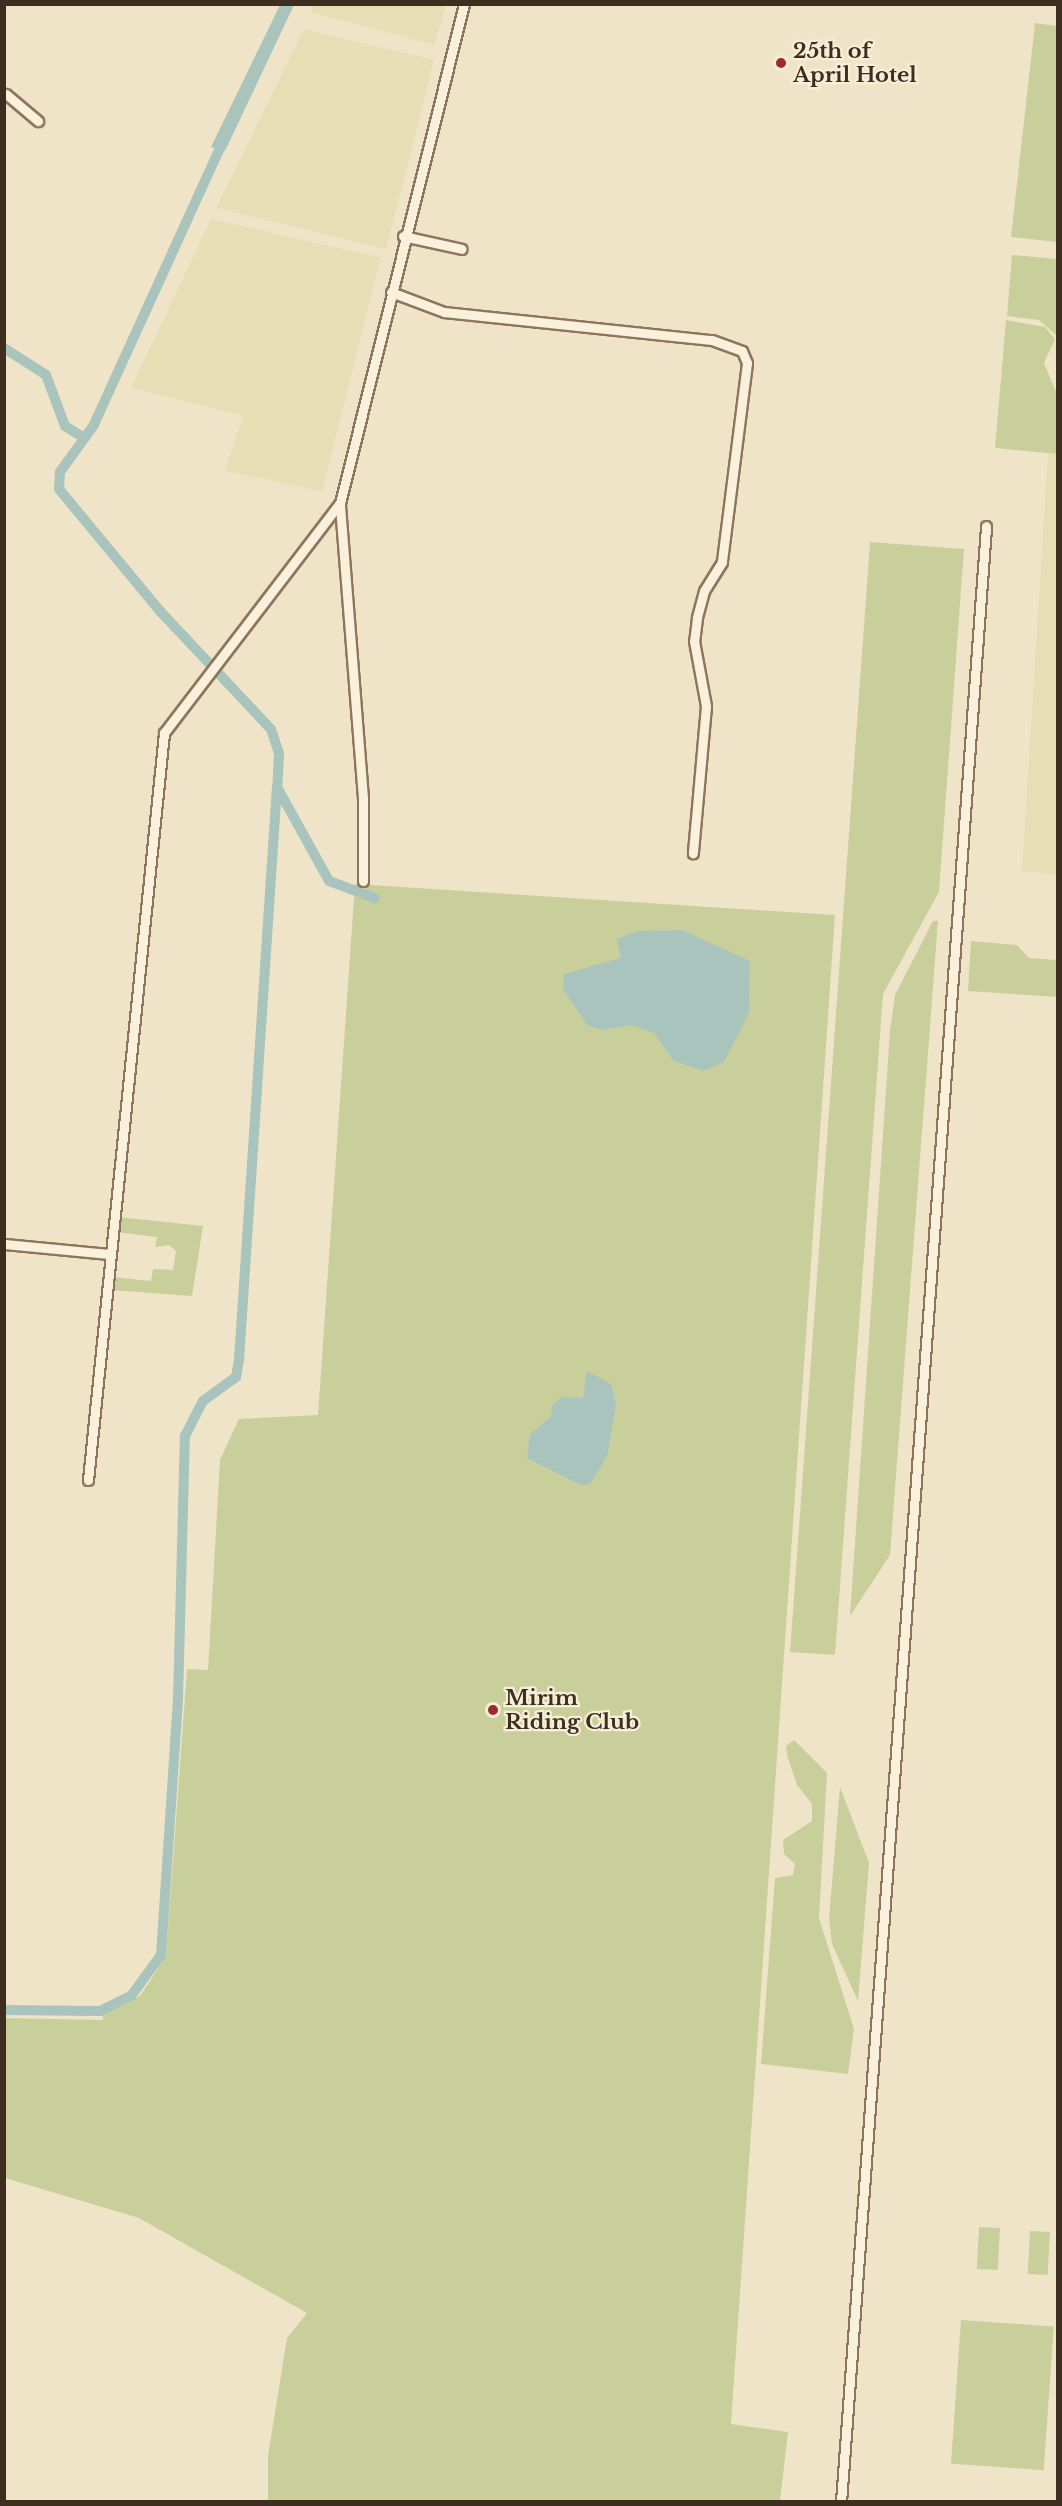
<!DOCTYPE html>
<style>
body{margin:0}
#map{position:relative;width:1062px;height:2506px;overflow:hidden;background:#f0e4c8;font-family:"Libre Baskerville",serif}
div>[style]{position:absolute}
.farmland>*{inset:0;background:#e6deb5}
.green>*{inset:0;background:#c9cf9b;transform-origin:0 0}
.water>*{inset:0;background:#a9c4bc}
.canal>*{height:10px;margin:-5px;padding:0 5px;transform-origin:5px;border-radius:5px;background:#a9c4bc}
.roads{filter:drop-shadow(2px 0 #8d765c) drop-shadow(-2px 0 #8d765c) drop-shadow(0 2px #8d765c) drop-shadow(0 -2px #8d765c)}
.minor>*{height:9px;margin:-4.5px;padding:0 4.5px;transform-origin:4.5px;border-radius:4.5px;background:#faf1dc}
.dots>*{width:16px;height:16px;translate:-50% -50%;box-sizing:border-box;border:3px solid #f7eed8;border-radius:50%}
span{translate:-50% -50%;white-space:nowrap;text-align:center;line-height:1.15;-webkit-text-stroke:4.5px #f7eed8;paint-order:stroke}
.poi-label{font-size:21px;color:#3d2e20;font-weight:700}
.left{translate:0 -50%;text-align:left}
.frame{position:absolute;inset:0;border:6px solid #3d2e20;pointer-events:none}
</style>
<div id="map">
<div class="farmland">
<i style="clip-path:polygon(314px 5px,314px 4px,446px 5px,434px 45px,310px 12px)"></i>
<i style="clip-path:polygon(304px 29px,434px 60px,386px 249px,216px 208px)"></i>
<i style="clip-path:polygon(211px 219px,381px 258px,322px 491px,225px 471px,243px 416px,131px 388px)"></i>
<i style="clip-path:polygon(1048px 454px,1057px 454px,1057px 875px,1022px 871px)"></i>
</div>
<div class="green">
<i style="clip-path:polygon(1035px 23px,1057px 26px,1057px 242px,1011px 237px)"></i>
<i style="clip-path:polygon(1012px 255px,1057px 259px,1057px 336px,1039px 320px,1007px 316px)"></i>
<i style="clip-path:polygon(1006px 320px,1045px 327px,1055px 339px,1044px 363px,1057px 394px,1057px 454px,995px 448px)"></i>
<i style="clip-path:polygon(870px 542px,964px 549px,939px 892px,883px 994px,835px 1655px,790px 1652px)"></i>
<i style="clip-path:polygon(355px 884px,835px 915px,731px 2424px,788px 2432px,780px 2501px,268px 2501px,268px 2456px,287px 2338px,307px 2313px,139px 2218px,5px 2178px,5px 2018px,103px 2020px,103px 2013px,140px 1996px,166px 1956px,187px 1669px,208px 1670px,220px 1460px,239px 1419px,318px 1415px)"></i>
<i style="clip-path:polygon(933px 921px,938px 921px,890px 1555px,850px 1616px,890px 1031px,895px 995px)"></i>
<i style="clip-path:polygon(971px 941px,1017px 945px,1029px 958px,1057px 960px,1057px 997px,968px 991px)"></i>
<i style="clip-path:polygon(118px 1217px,203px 1226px,192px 1296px,110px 1290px,112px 1277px,151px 1281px,153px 1269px,173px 1270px,176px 1251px,169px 1245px,155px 1247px,157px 1237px,116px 1232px)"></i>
<i style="clip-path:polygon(794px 1740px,827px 1773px,819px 1918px,854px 2029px,848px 2074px,761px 2064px,775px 1878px,793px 1875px,795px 1864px,784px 1854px,783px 1840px,812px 1821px,812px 1804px,797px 1785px,787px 1755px,786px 1746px)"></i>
<i style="clip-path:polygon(840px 1787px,869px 1863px,858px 2001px,832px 1944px,829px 1919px)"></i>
<i style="left:979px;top:2227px;width:21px;height:42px;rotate:3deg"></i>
<i style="left:1030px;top:2231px;width:20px;height:43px;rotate:3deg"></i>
<i style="left:961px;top:2320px;width:93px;height:144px;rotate:4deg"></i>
</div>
<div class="water">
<i style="clip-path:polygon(280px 5px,294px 5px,225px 151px,211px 147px)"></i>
<i style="clip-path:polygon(682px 930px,750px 961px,749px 1013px,724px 1062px,703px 1071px,674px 1061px,654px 1033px,631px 1025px,604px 1030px,587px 1025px,563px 989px,564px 974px,621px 958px,617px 939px,638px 931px)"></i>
<i style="clip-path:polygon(587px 1371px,611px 1384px,616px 1404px,607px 1456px,590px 1484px,581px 1485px,527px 1458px,530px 1434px,551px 1417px,552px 1405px,562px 1397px,583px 1398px)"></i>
</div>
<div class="canal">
<i style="left:225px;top:137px;width:316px;rotate:114.5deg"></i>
<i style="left:94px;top:425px;width:58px;rotate:125.9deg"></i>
<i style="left:60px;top:472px;width:17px;rotate:93deg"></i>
<i style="left:59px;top:489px;width:158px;rotate:50.4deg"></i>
<i style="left:160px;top:611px;width:162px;rotate:46.8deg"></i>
<i style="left:271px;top:729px;width:26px;rotate:72deg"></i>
<i style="left:279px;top:754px;width:33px;rotate:93deg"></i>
<i style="left:277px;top:787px;width:107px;rotate:61deg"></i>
<i style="left:329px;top:881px;width:49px;rotate:20.3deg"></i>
<i style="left:4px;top:348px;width:50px;rotate:32.7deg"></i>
<i style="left:46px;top:375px;width:54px;rotate:69.6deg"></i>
<i style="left:65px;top:426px;width:22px;rotate:32deg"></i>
<i style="left:4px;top:2010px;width:96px;rotate:0.6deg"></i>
<i style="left:100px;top:2011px;width:34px;rotate:-26deg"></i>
<i style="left:131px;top:1996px;width:51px;rotate:-53.8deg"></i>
<i style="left:161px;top:1955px;width:257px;rotate:-86.2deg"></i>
<i style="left:178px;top:1699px;width:263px;rotate:-88.5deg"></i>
<i style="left:185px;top:1436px;width:39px;rotate:-63deg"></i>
<i style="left:203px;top:1401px;width:41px;rotate:-36deg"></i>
<i style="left:236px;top:1377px;width:17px;rotate:-80deg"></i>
<i style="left:239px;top:1360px;width:574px;rotate:-86.21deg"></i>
</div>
<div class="roads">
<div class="minor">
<i style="left:6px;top:94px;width:42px;rotate:40.2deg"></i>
<i style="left:403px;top:236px;width:60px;rotate:12.4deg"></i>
<i style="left:391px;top:292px;width:57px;rotate:20.7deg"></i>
<i style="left:444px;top:312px;width:269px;rotate:6deg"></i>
<i style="left:712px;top:340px;width:32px;rotate:20deg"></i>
<i style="left:742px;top:351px;width:13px;rotate:67deg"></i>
<i style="left:747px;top:363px;width:201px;rotate:97.2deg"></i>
<i style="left:722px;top:562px;width:34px;rotate:122deg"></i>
<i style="left:704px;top:591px;width:28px;rotate:105deg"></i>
<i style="left:697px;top:618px;width:23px;rotate:97deg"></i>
<i style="left:694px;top:641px;width:66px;rotate:79.5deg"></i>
<i style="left:706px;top:706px;width:148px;rotate:95.1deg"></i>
<i style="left:363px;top:881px;width:83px;rotate:-90deg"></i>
<i style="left:363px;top:798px;width:296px;rotate:-94.5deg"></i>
<i style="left:340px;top:503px;width:514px;rotate:-76.04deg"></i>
<i style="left:4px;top:1244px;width:106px;rotate:5.4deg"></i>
<i style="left:88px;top:1480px;width:751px;rotate:-84.19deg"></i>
<i style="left:164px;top:733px;width:290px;rotate:-52.6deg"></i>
<i style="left:841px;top:2502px;width:1981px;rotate:-85.8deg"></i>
</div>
</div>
<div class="dots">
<i style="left:781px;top:63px;background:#9e2a2b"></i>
<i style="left:493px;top:1710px;background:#9e2a2b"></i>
</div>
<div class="poi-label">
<span class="left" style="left:793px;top:63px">25th of<br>April Hotel</span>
<span class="left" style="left:505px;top:1710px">Mirim<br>Riding Club</span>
</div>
<div class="frame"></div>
</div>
